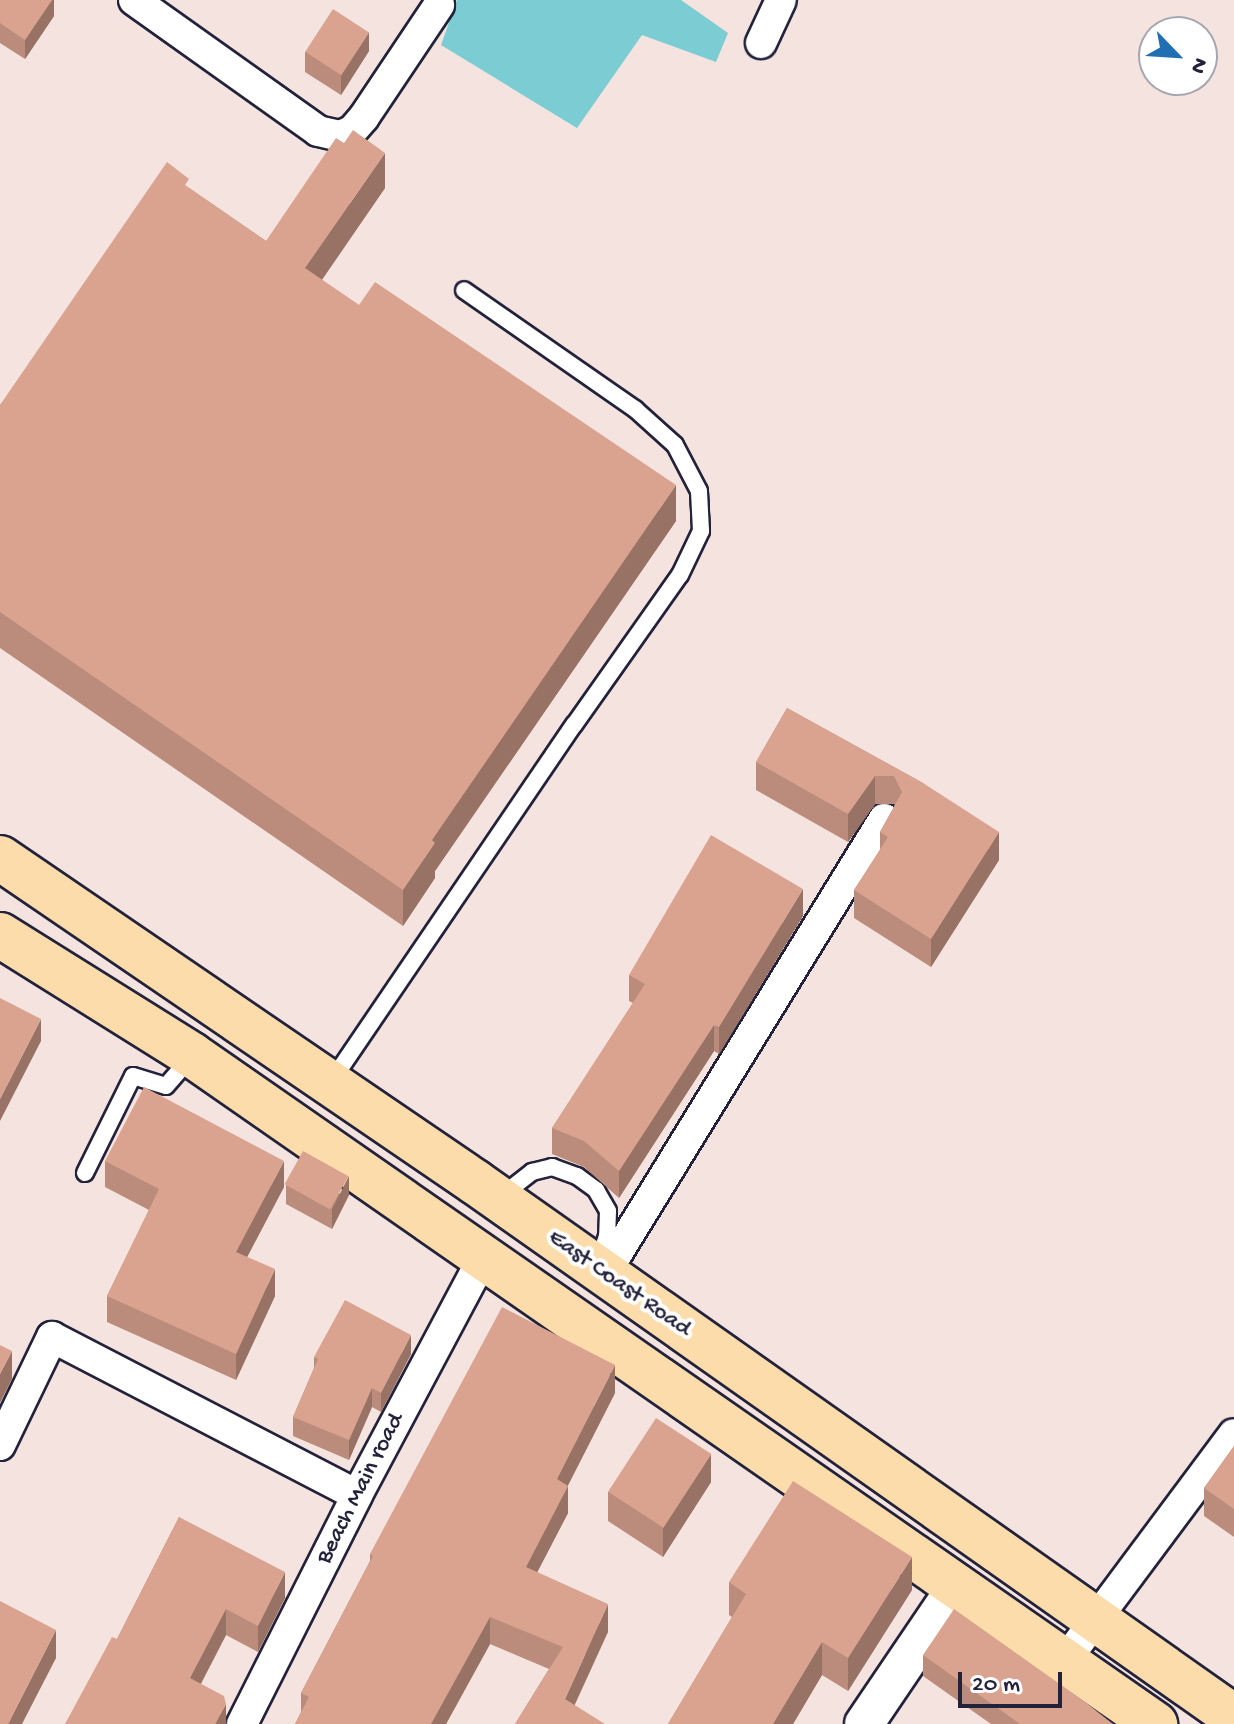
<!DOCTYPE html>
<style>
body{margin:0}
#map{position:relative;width:1234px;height:1724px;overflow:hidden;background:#f4e3de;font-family:"Gochi Hand",sans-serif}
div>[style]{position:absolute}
.water>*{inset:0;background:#7bccd3}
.roads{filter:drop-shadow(2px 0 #22223b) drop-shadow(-2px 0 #22223b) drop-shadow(0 2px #22223b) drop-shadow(0 -2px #22223b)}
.service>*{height:16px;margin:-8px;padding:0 8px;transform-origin:8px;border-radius:8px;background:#fff}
.minor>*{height:30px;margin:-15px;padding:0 15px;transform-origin:15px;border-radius:15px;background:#fff}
.tertiary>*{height:38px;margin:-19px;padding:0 19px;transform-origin:19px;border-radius:19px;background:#fff}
.primary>*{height:44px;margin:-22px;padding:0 22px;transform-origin:22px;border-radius:22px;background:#fddcac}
.wall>*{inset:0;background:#bb8c7c}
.shaded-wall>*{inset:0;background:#987265}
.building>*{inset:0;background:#d9a390;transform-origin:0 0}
span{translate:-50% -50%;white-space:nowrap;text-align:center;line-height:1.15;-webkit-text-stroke:8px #fff;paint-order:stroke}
.street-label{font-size:24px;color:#22223b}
.north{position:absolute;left:1138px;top:16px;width:80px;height:80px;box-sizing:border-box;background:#fff;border:2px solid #a7a7b1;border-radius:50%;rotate:115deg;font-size:22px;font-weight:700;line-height:32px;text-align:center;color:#22223b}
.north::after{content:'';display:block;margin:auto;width:28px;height:36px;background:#1f6fb2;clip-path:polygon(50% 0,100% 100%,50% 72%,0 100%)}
.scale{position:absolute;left:958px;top:1672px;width:104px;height:36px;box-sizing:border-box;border:4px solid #22223b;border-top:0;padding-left:10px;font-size:24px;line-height:28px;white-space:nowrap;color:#22223b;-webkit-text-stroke:6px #fff;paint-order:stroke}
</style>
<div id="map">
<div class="water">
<i style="clip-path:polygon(457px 0,681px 0,728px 33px,716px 62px,642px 35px,577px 128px,441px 45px)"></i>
</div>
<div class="roads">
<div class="service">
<i style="left:331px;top:1082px;width:432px;rotate:-55.8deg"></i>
<i style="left:574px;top:725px;width:184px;rotate:-54.8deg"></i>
<i style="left:680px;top:575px;width:49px;rotate:-64.5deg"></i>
<i style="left:701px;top:531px;width:40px;rotate:-92.9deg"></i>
<i style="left:699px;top:491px;width:52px;rotate:-117.6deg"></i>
<i style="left:675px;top:445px;width:54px;rotate:-138deg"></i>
<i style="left:635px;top:409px;width:208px;rotate:-145.2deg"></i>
<i style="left:85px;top:1173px;width:108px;rotate:-63.7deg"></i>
<i style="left:133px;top:1076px;width:34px;rotate:17deg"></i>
<i style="left:166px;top:1086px;width:38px;rotate:-49deg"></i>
<i style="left:500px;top:1197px;width:41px;rotate:-38deg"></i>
<i style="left:532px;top:1172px;width:21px;rotate:-14deg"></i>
<i style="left:552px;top:1167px;width:27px;rotate:20deg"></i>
<i style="left:577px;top:1176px;width:24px;rotate:36deg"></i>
<i style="left:596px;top:1190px;width:24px;rotate:60deg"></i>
<i style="left:608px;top:1211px;width:25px;rotate:92deg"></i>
<i style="left:607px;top:1236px;width:32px;rotate:108deg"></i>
</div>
<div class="minor">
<i style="left:134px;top:0;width:226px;rotate:35.4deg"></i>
<i style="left:318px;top:131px;width:23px;rotate:13deg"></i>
<i style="left:340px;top:136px;width:13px;rotate:-23deg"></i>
<i style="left:352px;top:131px;width:18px;rotate:-49deg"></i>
<i style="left:364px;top:117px;width:135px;rotate:-56.2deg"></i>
<i style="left:761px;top:43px;width:47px;rotate:-65.1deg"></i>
<i style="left:605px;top:1273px;width:533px;rotate:-58.43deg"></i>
<i style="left:0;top:1445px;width:120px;rotate:-64.3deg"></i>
<i style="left:52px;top:1337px;width:343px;rotate:27.4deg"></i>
<i style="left:1064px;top:1662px;width:284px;rotate:-53.3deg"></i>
<i style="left:242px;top:1724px;width:256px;rotate:-63.3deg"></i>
<i style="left:357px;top:1495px;width:271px;rotate:-62deg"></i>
</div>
<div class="tertiary">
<i style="left:864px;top:1724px;width:164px;rotate:-55.9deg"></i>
</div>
<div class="primary">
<i style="left:0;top:858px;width:575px;rotate:34.3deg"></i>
<i style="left:475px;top:1182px;width:929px;rotate:35.18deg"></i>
<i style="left:0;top:935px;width:226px;rotate:32deg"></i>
<i style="left:192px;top:1055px;width:1173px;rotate:34.79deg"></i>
</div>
</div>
<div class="wall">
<i style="clip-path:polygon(0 0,54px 0,54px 16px,25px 59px,0 43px)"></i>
<i style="clip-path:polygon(369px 51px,341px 95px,305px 72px,305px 52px)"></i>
<i style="clip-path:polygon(189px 188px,266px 241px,385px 188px,322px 280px,676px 521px,435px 871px,435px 878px,403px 926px,0 648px,0 405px)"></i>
<i style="clip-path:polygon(787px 708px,923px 783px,999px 860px,931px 967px,854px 918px,854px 890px,880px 850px,880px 832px,895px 805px,894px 804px,875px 804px,848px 842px,756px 790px,756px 762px)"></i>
<i style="clip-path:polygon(803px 916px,719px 1054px,714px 1051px,619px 1198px,584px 1167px,552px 1154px,552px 1128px,633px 1003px,629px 1001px,629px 975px)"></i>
<i style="clip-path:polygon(105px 1161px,284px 1187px,247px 1257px,275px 1296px,236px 1380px,107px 1322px,107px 1296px,149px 1210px,105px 1187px)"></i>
<i style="clip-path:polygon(286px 1185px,349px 1195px,332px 1229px,286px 1204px)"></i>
<i style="clip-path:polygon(411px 1354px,381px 1412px,372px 1407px,349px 1460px,293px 1436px,293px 1417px,314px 1368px,314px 1357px)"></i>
<i style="clip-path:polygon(615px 1393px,568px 1485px,568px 1513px,537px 1572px,608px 1632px,515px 1724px,549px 1669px,490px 1644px,446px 1724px,295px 1724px,301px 1712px,301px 1693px,370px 1561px,370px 1554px)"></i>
<i style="clip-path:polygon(1234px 1446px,1234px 1537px,1204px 1516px,1204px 1488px)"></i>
<i style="clip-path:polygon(711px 1482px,663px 1557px,608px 1521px,608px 1492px)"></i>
<i style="clip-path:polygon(179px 1517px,285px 1598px,258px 1652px,226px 1635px,201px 1684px,226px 1724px,117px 1639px)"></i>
<i style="clip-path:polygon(729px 1582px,912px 1590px,848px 1691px,822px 1675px,793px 1724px,668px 1724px,732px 1617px,729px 1615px)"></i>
<i style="clip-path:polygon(923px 1655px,1113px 1724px,991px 1724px,923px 1676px)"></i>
</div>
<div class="shaded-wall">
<i style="clip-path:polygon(52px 0,54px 0,54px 16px,25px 59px,25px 40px)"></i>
<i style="clip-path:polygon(369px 32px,369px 51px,341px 95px,341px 75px)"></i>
<i style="clip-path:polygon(385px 153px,385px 188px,305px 304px,305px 268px)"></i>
<i style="clip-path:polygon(676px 485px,676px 521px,435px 871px,435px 878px,403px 926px,403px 890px,432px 840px)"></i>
<i style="clip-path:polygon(875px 776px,875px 804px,848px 842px,848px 814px)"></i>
<i style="clip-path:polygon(999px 832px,999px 860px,931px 967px,931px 939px)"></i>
<i style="clip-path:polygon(803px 889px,803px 916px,719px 1054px,719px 1027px)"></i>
<i style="clip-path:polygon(41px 1019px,41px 1041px,0 1121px,0 1099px)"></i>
<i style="clip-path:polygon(714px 1025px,714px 1051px,619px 1198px,619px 1171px)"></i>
<i style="clip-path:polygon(284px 1161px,284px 1187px,236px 1278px,236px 1252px)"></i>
<i style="clip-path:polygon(349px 1176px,349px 1195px,332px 1229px,332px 1209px)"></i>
<i style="clip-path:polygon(275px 1269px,275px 1296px,236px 1380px,236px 1354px)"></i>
<i style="clip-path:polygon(411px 1335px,411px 1354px,381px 1412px,381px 1393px)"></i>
<i style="clip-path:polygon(12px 1351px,12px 1379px,0 1403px,0 1374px)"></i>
<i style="clip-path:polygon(615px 1365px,615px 1393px,557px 1507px,557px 1479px)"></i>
<i style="clip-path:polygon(372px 1388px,372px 1407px,349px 1460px,349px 1440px)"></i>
<i style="clip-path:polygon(711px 1454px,711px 1482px,663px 1557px,663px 1528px)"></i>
<i style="clip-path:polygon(568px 1486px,568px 1513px,526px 1594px,526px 1567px)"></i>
<i style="clip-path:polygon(912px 1557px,912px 1590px,848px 1691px,848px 1658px)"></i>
<i style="clip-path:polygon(285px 1572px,285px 1598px,258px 1652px,258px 1626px)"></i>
<i style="clip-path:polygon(608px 1604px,608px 1632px,566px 1724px,565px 1699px)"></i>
<i style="clip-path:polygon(226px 1609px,226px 1635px,190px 1704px,190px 1678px)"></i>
<i style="clip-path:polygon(490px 1617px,490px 1644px,446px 1724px,431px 1724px)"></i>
<i style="clip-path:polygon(56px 1630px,56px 1658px,22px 1724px,8px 1724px)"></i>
<i style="clip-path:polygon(822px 1642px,822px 1675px,793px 1724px,773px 1724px)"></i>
<i style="clip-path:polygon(226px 1704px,226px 1724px,215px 1724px)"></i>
</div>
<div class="building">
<i style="clip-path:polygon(0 0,52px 0,25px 40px,0 23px)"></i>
<i style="left:333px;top:9px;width:43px;height:51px;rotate:33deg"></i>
<i style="clip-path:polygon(353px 130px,385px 153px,305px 268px,359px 305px,375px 282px,676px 485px,432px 840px,435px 843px,403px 890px,0 612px,0 405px,167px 162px,189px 179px,185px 185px,266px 241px,336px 138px,344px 143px)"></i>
<i style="clip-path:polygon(787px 708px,923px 783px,999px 832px,931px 939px,854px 890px,888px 837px,880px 832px,902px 792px,894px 776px,875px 776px,848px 814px,756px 762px)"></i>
<i style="clip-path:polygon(711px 835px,803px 889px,719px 1027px,714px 1025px,619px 1171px,584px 1141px,552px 1128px,645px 984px,629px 975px)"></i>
<i style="clip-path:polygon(0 998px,41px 1019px,0 1099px)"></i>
<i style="clip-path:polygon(144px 1087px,284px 1161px,236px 1252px,275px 1269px,236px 1354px,107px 1296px,159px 1189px,105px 1161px)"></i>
<i style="left:303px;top:1151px;width:52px;height:38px;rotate:29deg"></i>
<i style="clip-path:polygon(345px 1300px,411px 1335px,381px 1393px,372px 1388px,349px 1440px,293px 1417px,318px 1359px,314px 1357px)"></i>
<i style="clip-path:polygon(502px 1307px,615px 1365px,557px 1479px,568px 1486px,526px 1567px,608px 1604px,565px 1699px,605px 1724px,515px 1724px,563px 1647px,490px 1617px,431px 1724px,295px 1724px,309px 1697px,301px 1693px,373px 1556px,370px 1554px)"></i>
<i style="clip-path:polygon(0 1345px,12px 1351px,0 1374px)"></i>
<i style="left:656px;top:1418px;width:66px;height:88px;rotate:33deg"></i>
<i style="clip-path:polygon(1234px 1446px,1234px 1509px,1204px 1488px)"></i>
<i style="clip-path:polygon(793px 1481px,912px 1557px,848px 1658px,822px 1642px,773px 1724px,668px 1724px,746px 1594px,729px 1582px)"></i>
<i style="clip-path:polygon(179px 1517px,285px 1572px,258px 1626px,226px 1609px,190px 1678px,224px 1696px,226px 1704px,215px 1724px,65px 1724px,112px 1637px,117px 1639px)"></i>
<i style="clip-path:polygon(0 1601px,56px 1630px,8px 1724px,0 1724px)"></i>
<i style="clip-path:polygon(954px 1609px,1085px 1702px,1113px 1724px,1020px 1724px,923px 1655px)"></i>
</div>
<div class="street-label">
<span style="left:619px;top:1284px;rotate:35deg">East Coast Road</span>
<span style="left:361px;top:1489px;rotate:-63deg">Beach Main road</span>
</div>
<div class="north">N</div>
<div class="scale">20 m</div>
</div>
